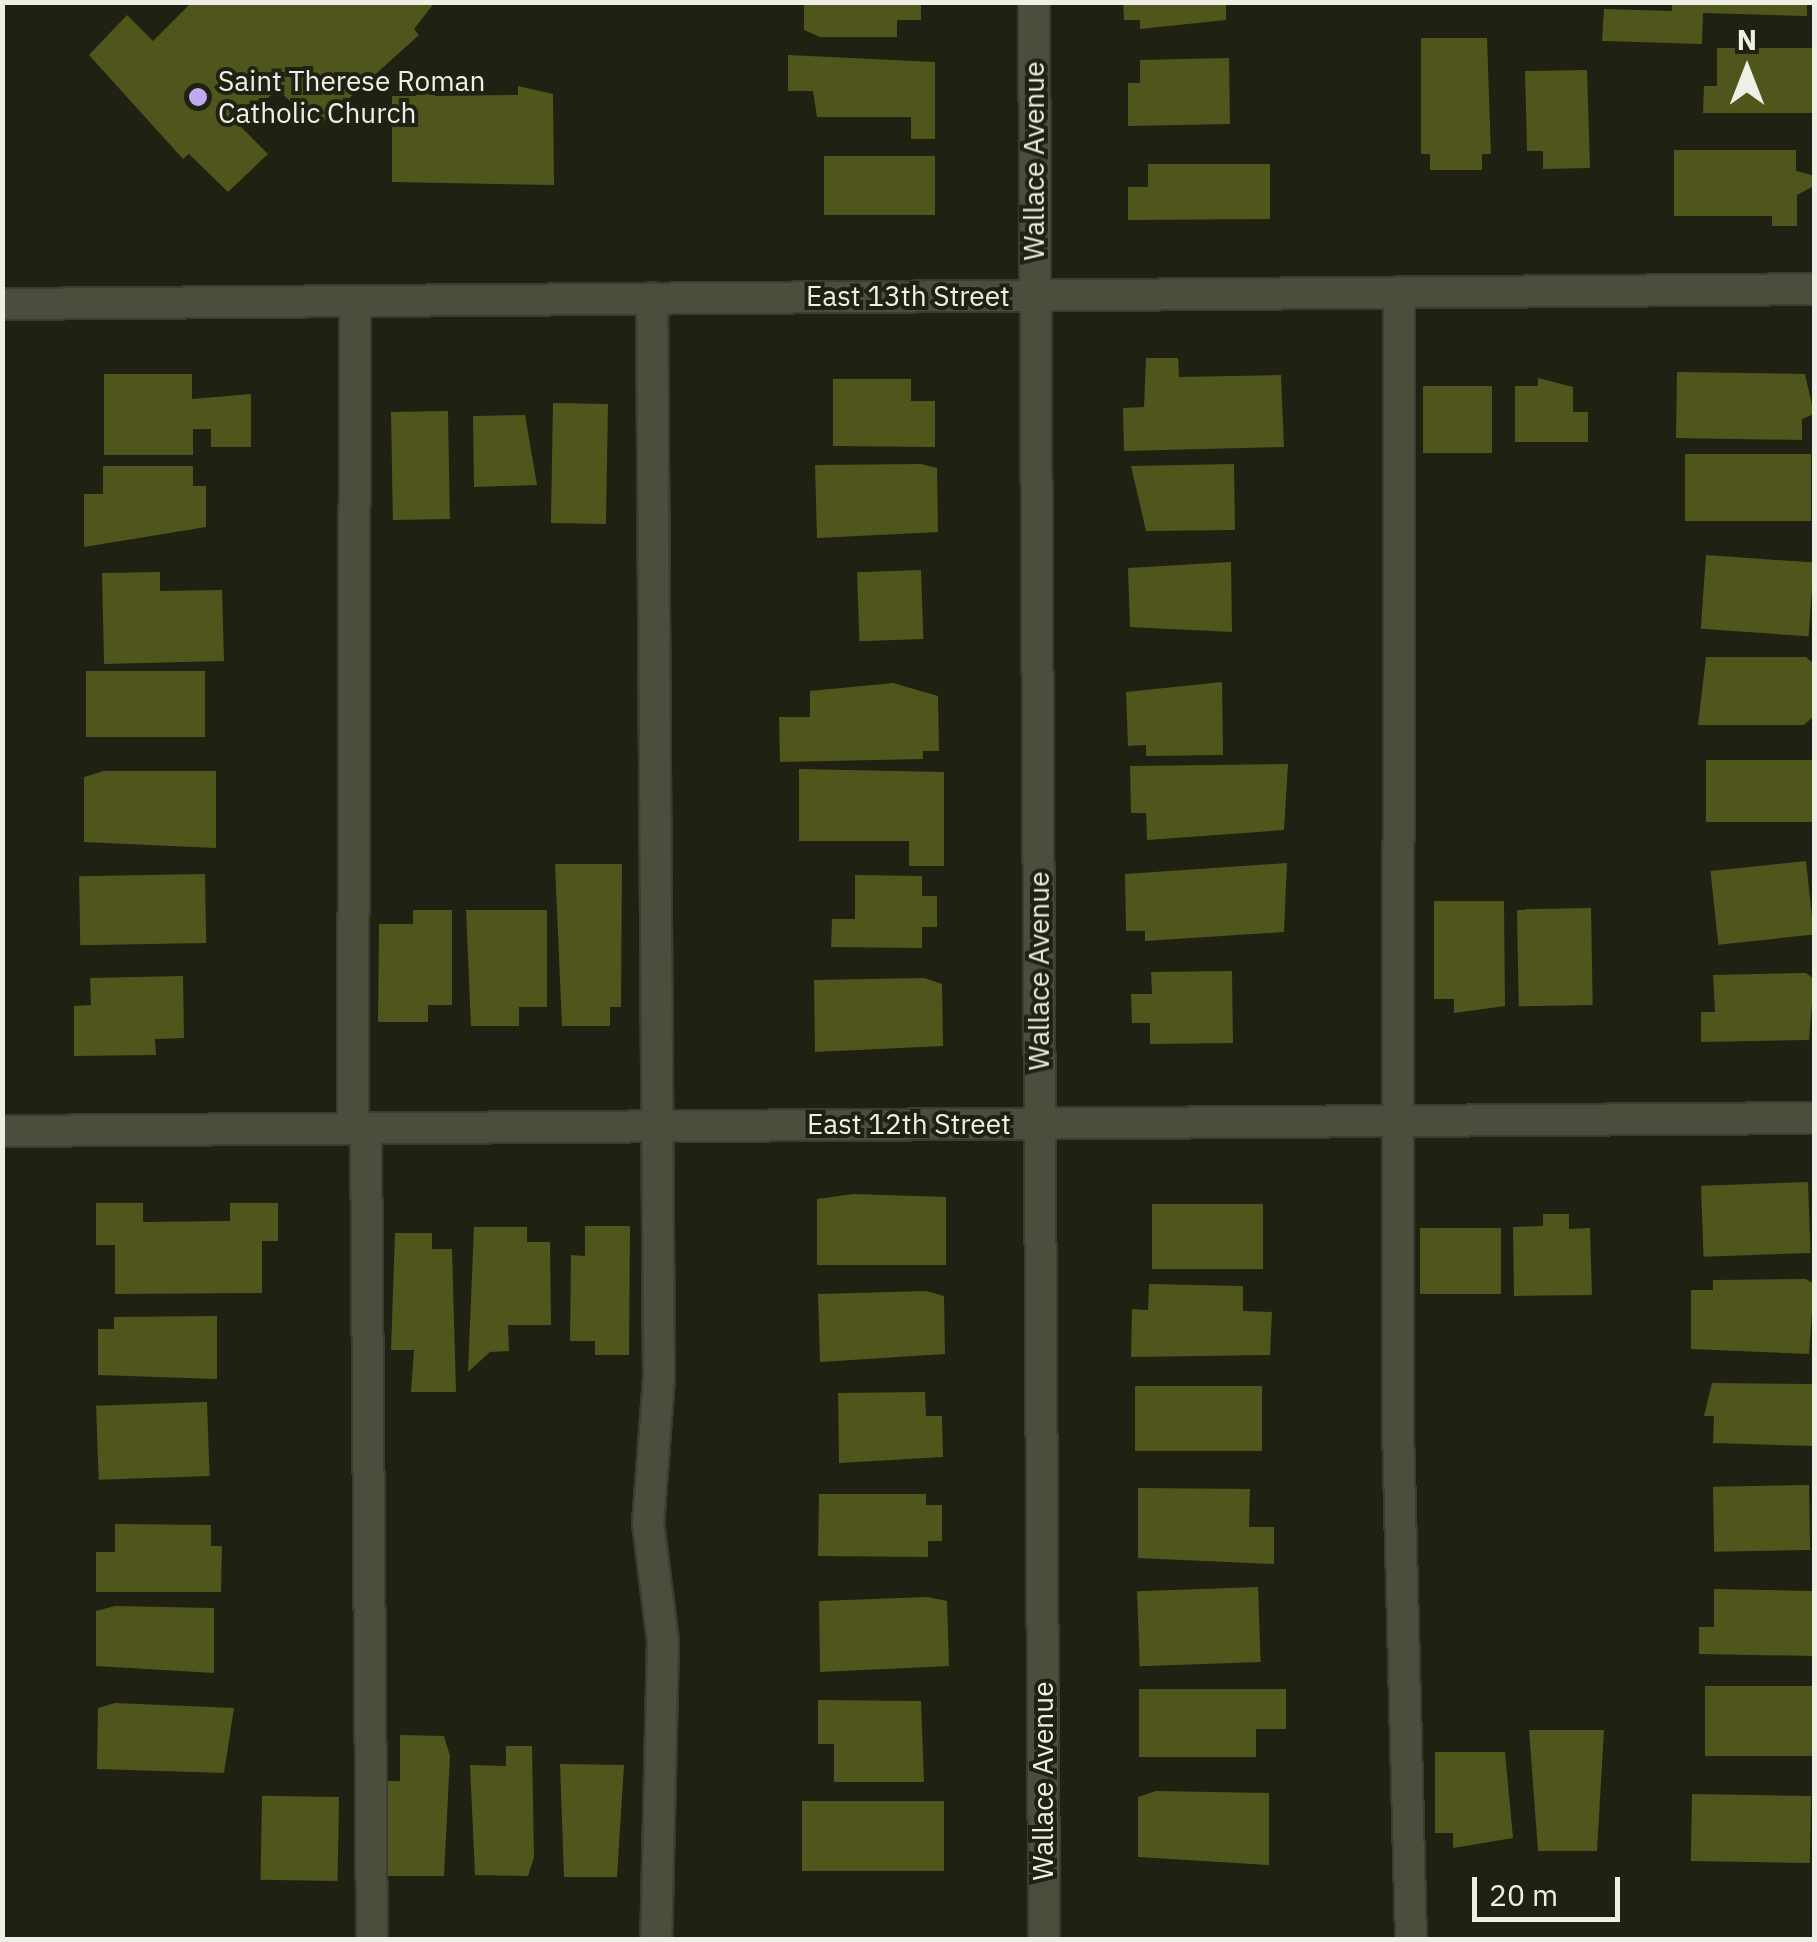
<!DOCTYPE html>
<style>
body{margin:0}
#map{position:relative;width:1817px;height:1942px;overflow:hidden;background:#1f2113;font-family:"IBM Plex Sans",sans-serif}
div>[style]{position:absolute}
.building>*{inset:0;background:#50551b;transform-origin:0 0}
.roads{filter:drop-shadow(2px 0 #3b3d33) drop-shadow(-2px 0 #3b3d33) drop-shadow(0 2px #3b3d33) drop-shadow(0 -2px #3b3d33)}
.minor>*{height:30px;margin:-15px;padding:0 15px;transform-origin:15px;border-radius:15px;background:#4b4e3d}
.dots>*{width:28px;height:28px;translate:-50% -50%;box-sizing:border-box;border:5px solid #1f2113;border-radius:50%}
span{translate:-50% -50%;white-space:nowrap;text-align:center;line-height:1.15;-webkit-text-stroke:8px #1f2113;paint-order:stroke}
.poi-label{font-size:28px;color:#eef0e6}
.left{translate:0 -50%;text-align:left}
.street-label{font-size:28px;color:#eef0e6}
.frame{position:absolute;inset:0;border:5px solid #eef0e6;pointer-events:none}
.north{position:absolute;left:1697px;top:20px;width:100px;height:100px;-webkit-text-stroke:8px #1f2113;paint-order:stroke;rotate:0deg;font-size:28px;font-weight:700;line-height:40px;text-align:center;color:#eef0e6}
.north::after{content:'';display:block;margin:auto;width:35px;height:45px;background:#eef0e6;clip-path:polygon(50% 0,100% 100%,50% 72%,0 100%)}
.scale{position:absolute;left:1472px;top:1877px;width:148px;height:45px;box-sizing:border-box;border:5px solid #eef0e6;border-top:0;padding-left:12px;font-size:30px;line-height:35px;white-space:nowrap;color:#eef0e6;-webkit-text-stroke:8px #1f2113;paint-order:stroke}
</style>
<div id="map">
<div class="building">
<i style="clip-path:polygon(192px 2px,435px 2px,414px 29px,419px 35px,317px 127px,277px 89px,240px 126px,268px 154px,228px 192px,189px 154px,183px 159px,89px 55px,127px 15px,153px 41px)"></i>
<i style="clip-path:polygon(804px 2px,921px 2px,921px 20px,897px 20px,897px 37px,820px 37px,804px 30px)"></i>
<i style="clip-path:polygon(1123px 2px,1226px 2px,1226px 20px,1140px 29px,1140px 20px,1124px 20px)"></i>
<i style="clip-path:polygon(1672px 2px,1807px 2px,1807px 16px,1703px 13px,1702px 44px,1602px 41px,1604px 9px,1672px 11px)"></i>
<i style="clip-path:polygon(1421px 38px,1487px 38px,1491px 154px,1482px 154px,1482px 170px,1430px 170px,1430px 154px,1421px 154px)"></i>
<i style="clip-path:polygon(1717px 48px,1814px 48px,1814px 113px,1703px 113px,1704px 86px,1717px 86px)"></i>
<i style="clip-path:polygon(788px 55px,935px 62px,935px 139px,911px 139px,911px 117px,817px 117px,813px 91px,788px 91px)"></i>
<i style="clip-path:polygon(1229px 58px,1230px 124px,1128px 126px,1128px 83px,1140px 83px,1140px 60px)"></i>
<i style="clip-path:polygon(1587px 70px,1590px 168px,1543px 169px,1543px 151px,1527px 151px,1525px 71px)"></i>
<i style="clip-path:polygon(518px 86px,553px 94px,554px 185px,392px 182px,392px 96px,416px 96px,416px 87px,435px 87px,435px 96px,518px 95px)"></i>
<i style="clip-path:polygon(1674px 150px,1796px 150px,1796px 171px,1812px 175px,1812px 187px,1797px 195px,1797px 226px,1772px 226px,1772px 216px,1674px 216px)"></i>
<i style="left:824px;top:156px;width:111px;height:59px"></i>
<i style="clip-path:polygon(1148px 164px,1270px 164px,1270px 219px,1128px 220px,1128px 187px,1148px 187px)"></i>
<i style="clip-path:polygon(1146px 358px,1178px 358px,1179px 377px,1281px 375px,1284px 447px,1124px 451px,1123px 408px,1144px 407px)"></i>
<i style="clip-path:polygon(1677px 372px,1805px 374px,1814px 414px,1802px 419px,1802px 440px,1676px 438px)"></i>
<i style="clip-path:polygon(104px 374px,192px 374px,192px 399px,251px 394px,251px 447px,211px 447px,211px 429px,193px 429px,193px 455px,104px 455px)"></i>
<i style="clip-path:polygon(1538px 378px,1573px 387px,1573px 412px,1588px 412px,1588px 442px,1515px 442px,1515px 386px,1538px 386px)"></i>
<i style="clip-path:polygon(833px 379px,911px 379px,911px 401px,935px 401px,935px 447px,833px 446px)"></i>
<i style="left:1423px;top:386px;width:69px;height:67px"></i>
<i style="left:553px;top:403px;width:55px;height:120px;rotate:1deg"></i>
<i style="left:448px;top:411px;width:108px;height:57px;rotate:89deg"></i>
<i style="clip-path:polygon(525px 415px,537px 485px,474px 487px,473px 416px)"></i>
<i style="left:1685px;top:454px;width:126px;height:67px"></i>
<i style="clip-path:polygon(921px 464px,937px 468px,938px 532px,817px 538px,815px 465px)"></i>
<i style="clip-path:polygon(1234px 464px,1235px 530px,1146px 531px,1131px 466px)"></i>
<i style="clip-path:polygon(103px 466px,193px 466px,193px 486px,206px 486px,206px 527px,84px 547px,84px 494px,103px 494px)"></i>
<i style="left:1706px;top:555px;width:108px;height:74px;rotate:4deg"></i>
<i style="clip-path:polygon(1231px 562px,1232px 632px,1130px 627px,1128px 568px)"></i>
<i style="left:921px;top:570px;width:69px;height:64px;rotate:88deg"></i>
<i style="clip-path:polygon(160px 572px,160px 591px,222px 590px,224px 661px,104px 664px,102px 573px)"></i>
<i style="clip-path:polygon(1706px 657px,1806px 657px,1814px 664px,1814px 716px,1804px 725px,1698px 725px)"></i>
<i style="left:205px;top:671px;width:66px;height:119px;rotate:90deg"></i>
<i style="clip-path:polygon(1222px 682px,1223px 755px,1146px 756px,1146px 745px,1128px 746px,1126px 692px)"></i>
<i style="clip-path:polygon(893px 683px,938px 696px,939px 751px,923px 751px,923px 759px,780px 762px,779px 717px,810px 717px,810px 691px)"></i>
<i style="left:1814px;top:760px;width:62px;height:108px;rotate:90deg"></i>
<i style="clip-path:polygon(1288px 764px,1284px 830px,1147px 840px,1146px 813px,1131px 813px,1130px 766px)"></i>
<i style="clip-path:polygon(799px 769px,944px 772px,944px 866px,909px 866px,909px 841px,799px 841px)"></i>
<i style="clip-path:polygon(104px 771px,216px 771px,216px 848px,84px 842px,84px 777px)"></i>
<i style="left:1806px;top:861px;width:74px;height:96px;rotate:84deg"></i>
<i style="clip-path:polygon(1287px 863px,1284px 932px,1145px 941px,1145px 931px,1126px 931px,1125px 874px)"></i>
<i style="clip-path:polygon(555px 864px,622px 864px,621px 1007px,610px 1007px,610px 1026px,562px 1026px)"></i>
<i style="left:205px;top:874px;width:69px;height:126px;rotate:89deg"></i>
<i style="clip-path:polygon(855px 875px,922px 876px,922px 896px,937px 896px,937px 927px,922px 927px,922px 948px,831px 947px,832px 919px,855px 919px)"></i>
<i style="clip-path:polygon(1434px 901px,1504px 901px,1505px 1006px,1454px 1013px,1454px 999px,1434px 999px)"></i>
<i style="left:1591px;top:908px;width:97px;height:74px;rotate:89deg"></i>
<i style="clip-path:polygon(413px 910px,452px 910px,452px 1005px,428px 1005px,428px 1022px,378px 1022px,379px 924px,413px 924px)"></i>
<i style="clip-path:polygon(466px 910px,547px 910px,547px 1007px,519px 1007px,519px 1026px,471px 1026px)"></i>
<i style="clip-path:polygon(1232px 971px,1233px 1043px,1150px 1044px,1150px 1023px,1132px 1023px,1131px 994px,1152px 994px,1151px 972px)"></i>
<i style="clip-path:polygon(1806px 973px,1814px 979px,1809px 1040px,1701px 1042px,1701px 1012px,1715px 1012px,1713px 975px)"></i>
<i style="clip-path:polygon(183px 976px,184px 1038px,155px 1039px,156px 1055px,74px 1056px,74px 1006px,91px 1005px,90px 978px)"></i>
<i style="clip-path:polygon(924px 978px,942px 984px,943px 1046px,815px 1052px,814px 980px)"></i>
<i style="left:1808px;top:1182px;width:71px;height:107px;rotate:88deg"></i>
<i style="clip-path:polygon(853px 1194px,946px 1197px,946px 1265px,817px 1265px,817px 1199px)"></i>
<i style="clip-path:polygon(96px 1203px,143px 1203px,143px 1222px,230px 1221px,230px 1203px,278px 1203px,278px 1241px,262px 1241px,262px 1293px,115px 1294px,115px 1245px,96px 1245px)"></i>
<i style="left:1152px;top:1204px;width:111px;height:65px"></i>
<i style="clip-path:polygon(1543px 1214px,1569px 1214px,1569px 1229px,1590px 1228px,1592px 1295px,1514px 1296px,1513px 1227px,1543px 1226px)"></i>
<i style="clip-path:polygon(585px 1226px,630px 1226px,629px 1355px,595px 1355px,595px 1341px,570px 1341px,571px 1255px,585px 1256px)"></i>
<i style="clip-path:polygon(474px 1227px,527px 1227px,527px 1242px,550px 1242px,551px 1325px,508px 1325px,509px 1351px,490px 1352px,468px 1372px)"></i>
<i style="left:1501px;top:1228px;width:66px;height:81px;rotate:90deg"></i>
<i style="clip-path:polygon(395px 1233px,432px 1233px,432px 1249px,452px 1249px,456px 1392px,411px 1392px,414px 1350px,391px 1350px)"></i>
<i style="clip-path:polygon(1806px 1279px,1814px 1284px,1809px 1354px,1691px 1349px,1691px 1290px,1713px 1290px,1713px 1280px)"></i>
<i style="clip-path:polygon(1149px 1284px,1243px 1286px,1243px 1311px,1272px 1312px,1270px 1355px,1131px 1357px,1132px 1309px,1148px 1310px)"></i>
<i style="clip-path:polygon(926px 1291px,944px 1296px,945px 1354px,820px 1362px,818px 1294px)"></i>
<i style="clip-path:polygon(217px 1316px,217px 1379px,98px 1375px,98px 1329px,114px 1329px,114px 1317px)"></i>
<i style="clip-path:polygon(1712px 1383px,1814px 1384px,1814px 1446px,1713px 1443px,1714px 1416px,1704px 1416px)"></i>
<i style="left:1262px;top:1386px;width:65px;height:127px;rotate:90deg"></i>
<i style="clip-path:polygon(925px 1392px,926px 1416px,942px 1416px,943px 1457px,839px 1463px,838px 1393px)"></i>
<i style="left:207px;top:1402px;width:74px;height:111px;rotate:88deg"></i>
<i style="left:1809px;top:1485px;width:65px;height:96px;rotate:89deg"></i>
<i style="clip-path:polygon(1138px 1488px,1250px 1489px,1249px 1527px,1274px 1527px,1274px 1564px,1138px 1558px)"></i>
<i style="clip-path:polygon(819px 1494px,926px 1494px,926px 1505px,942px 1505px,942px 1541px,928px 1541px,928px 1557px,818px 1556px)"></i>
<i style="clip-path:polygon(115px 1524px,211px 1525px,211px 1546px,222px 1546px,221px 1592px,96px 1592px,96px 1552px,115px 1552px)"></i>
<i style="left:1258px;top:1587px;width:75px;height:121px;rotate:88deg"></i>
<i style="clip-path:polygon(1714px 1589px,1812px 1591px,1814px 1656px,1699px 1654px,1699px 1627px,1714px 1627px)"></i>
<i style="clip-path:polygon(927px 1597px,947px 1601px,949px 1666px,820px 1672px,819px 1601px)"></i>
<i style="clip-path:polygon(115px 1606px,214px 1608px,214px 1673px,96px 1666px,96px 1611px)"></i>
<i style="left:1814px;top:1686px;width:70px;height:109px;rotate:90deg"></i>
<i style="clip-path:polygon(1139px 1689px,1286px 1689px,1286px 1729px,1256px 1729px,1256px 1757px,1139px 1757px)"></i>
<i style="clip-path:polygon(818px 1700px,921px 1701px,924px 1782px,834px 1782px,834px 1744px,818px 1744px)"></i>
<i style="clip-path:polygon(115px 1703px,234px 1708px,224px 1773px,97px 1769px,98px 1708px)"></i>
<i style="clip-path:polygon(1529px 1730px,1604px 1730px,1597px 1851px,1538px 1851px)"></i>
<i style="clip-path:polygon(400px 1735px,444px 1736px,450px 1756px,444px 1876px,385px 1876px,381px 1781px,400px 1781px)"></i>
<i style="clip-path:polygon(506px 1746px,532px 1746px,534px 1857px,528px 1876px,475px 1875px,470px 1765px,506px 1766px)"></i>
<i style="clip-path:polygon(1435px 1752px,1505px 1752px,1513px 1838px,1453px 1848px,1453px 1833px,1435px 1833px)"></i>
<i style="clip-path:polygon(560px 1764px,624px 1765px,617px 1877px,564px 1877px)"></i>
<i style="clip-path:polygon(1156px 1791px,1269px 1793px,1269px 1865px,1138px 1857px,1138px 1797px)"></i>
<i style="left:1692px;top:1794px;width:119px;height:67px;rotate:1deg"></i>
<i style="left:339px;top:1797px;width:84px;height:77px;rotate:91deg"></i>
<i style="left:802px;top:1801px;width:142px;height:70px"></i>
</div>
<div class="roads">
<div class="minor">
<i style="left:1034px;top:2px;width:1938px;rotate:89.7deg"></i>
<i style="left:1399px;top:292px;width:1137px;rotate:90.05deg"></i>
<i style="left:1398px;top:1429px;width:511px;rotate:88.54deg"></i>
<i style="left:652px;top:298px;width:1080px;rotate:89.63deg"></i>
<i style="left:659px;top:1378px;width:145px;rotate:94.3deg"></i>
<i style="left:648px;top:1523px;width:119px;rotate:82.8deg"></i>
<i style="left:663px;top:1641px;width:299px;rotate:91.3deg"></i>
<i style="left:2px;top:304px;width:1812px;rotate:-0.47deg"></i>
<i style="left:353px;top:1128px;width:827px;rotate:-89.86deg"></i>
<i style="left:366px;top:1128px;width:812px;rotate:89.58deg"></i>
<i style="left:2px;top:1131px;width:1812px;rotate:-0.41deg"></i>
</div>
</div>
<div class="dots">
<i style="left:198px;top:97px;background:#c1a8f3"></i>
</div>
<div class="poi-label">
<span class="left" style="left:218px;top:97px">Saint Therese Roman<br>Catholic Church</span>
</div>
<div class="street-label">
<span style="left:1034px;top:161px;rotate:-90deg">Wallace Avenue</span>
<span style="left:908px;top:296px">East 13th Street</span>
<span style="left:1039px;top:971px;rotate:-90deg">Wallace Avenue</span>
<span style="left:909px;top:1124px">East 12th Street</span>
<span style="left:1043px;top:1781px;rotate:-90deg">Wallace Avenue</span>
</div>
<div class="frame"></div>
<div class="north">N</div>
<div class="scale">20 m</div>
</div>
